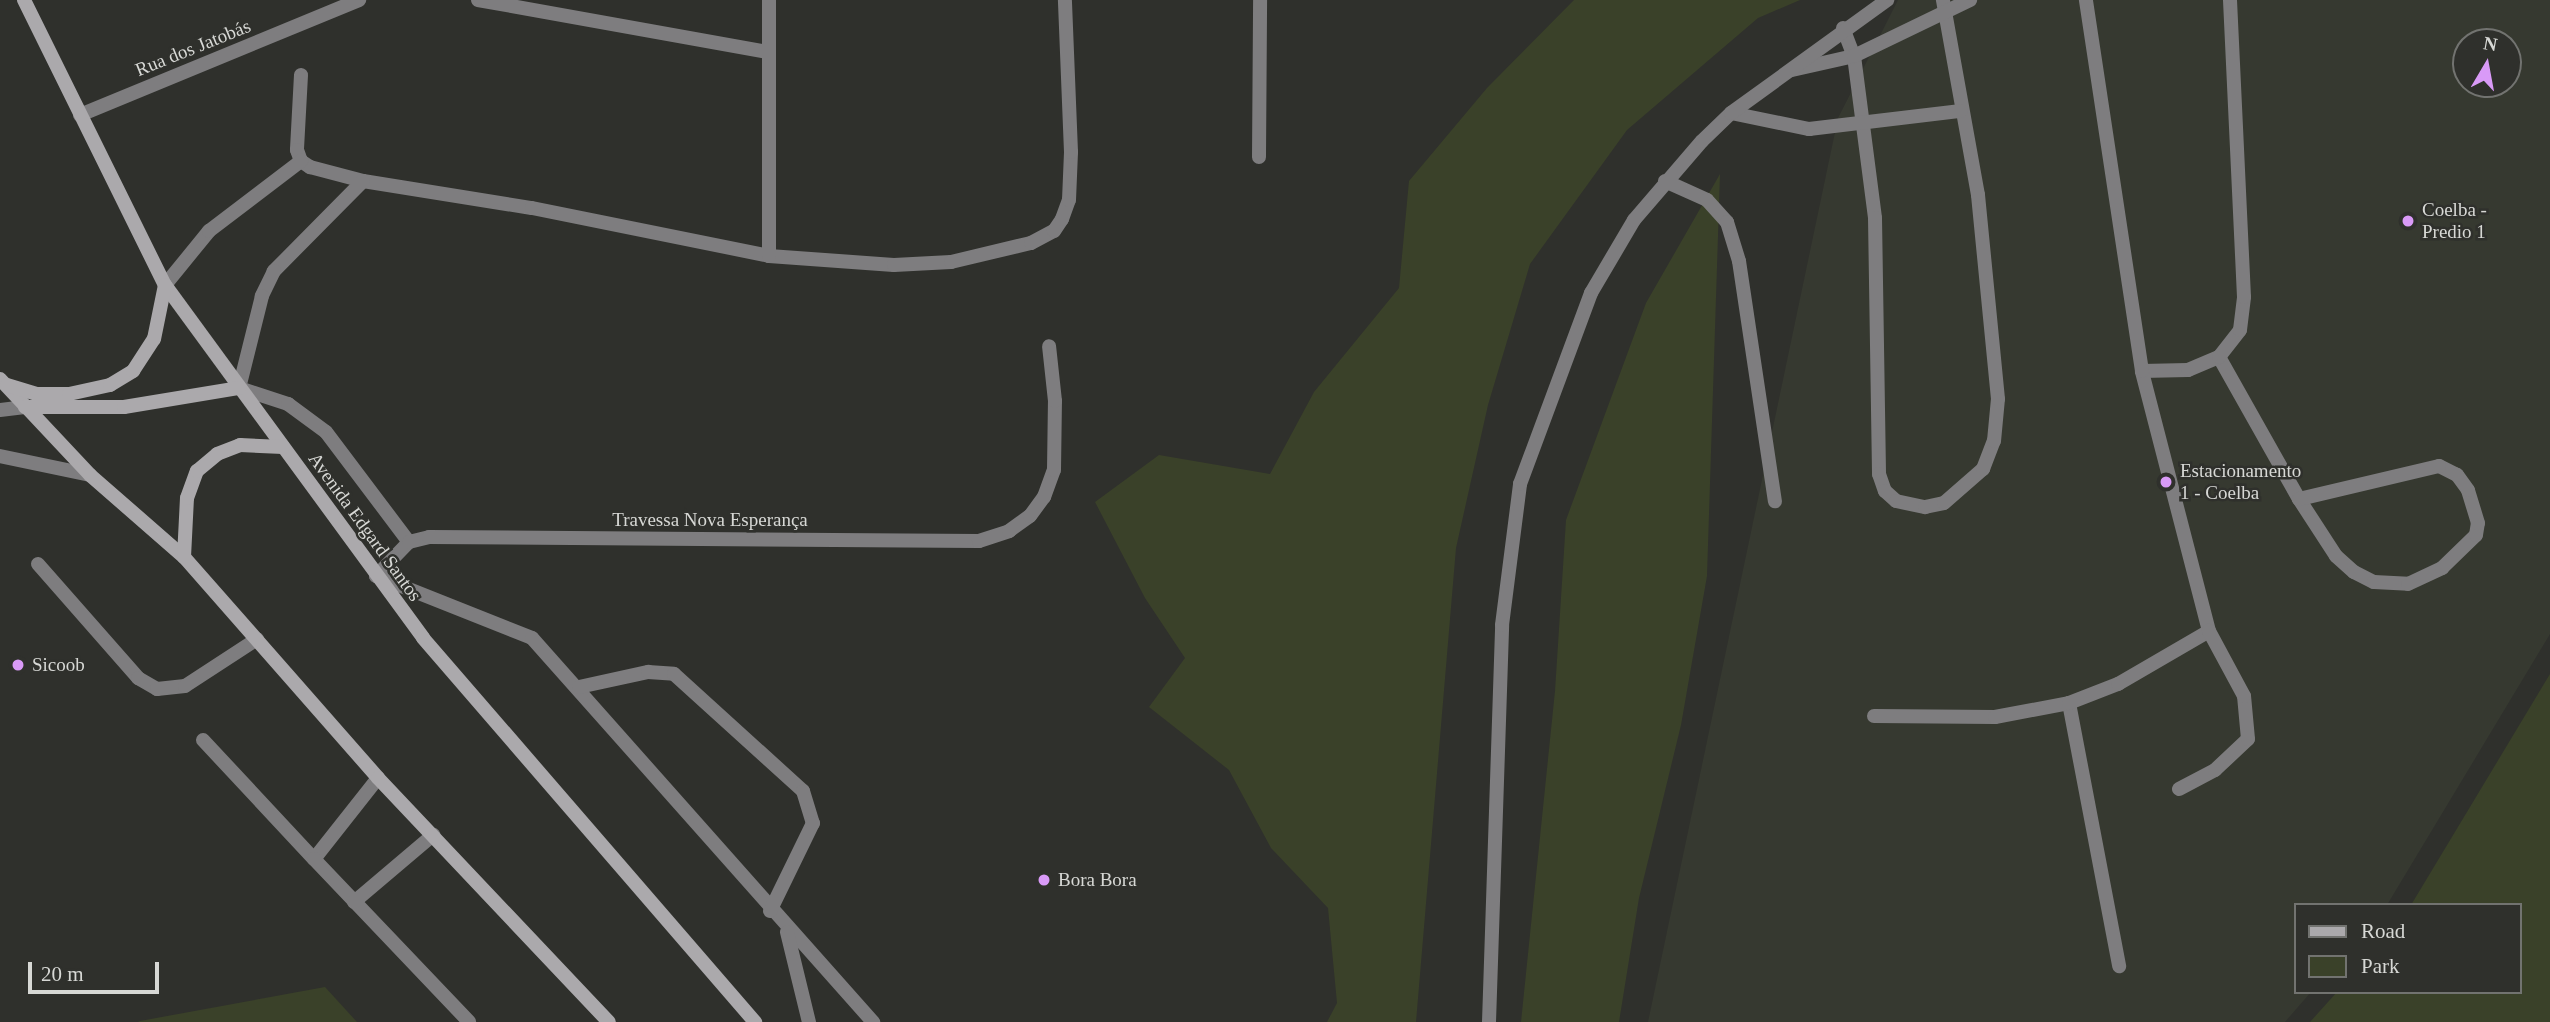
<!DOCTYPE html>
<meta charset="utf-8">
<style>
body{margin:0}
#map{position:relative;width:2550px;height:1022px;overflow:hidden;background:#2f302c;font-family:"Times New Roman",serif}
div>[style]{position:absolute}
.built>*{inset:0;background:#363930}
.green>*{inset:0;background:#3a4129}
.service>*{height:14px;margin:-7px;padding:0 7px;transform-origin:7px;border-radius:7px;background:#7e7d7f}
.minor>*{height:14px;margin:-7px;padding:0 7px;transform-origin:7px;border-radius:7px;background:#7e7d7f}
.tertiary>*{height:14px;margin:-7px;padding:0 7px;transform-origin:7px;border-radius:7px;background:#7e7d7f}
.secondary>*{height:14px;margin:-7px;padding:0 7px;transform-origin:7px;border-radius:7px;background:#aba9ac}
.dots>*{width:19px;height:19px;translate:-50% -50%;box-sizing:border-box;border:4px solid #2f302c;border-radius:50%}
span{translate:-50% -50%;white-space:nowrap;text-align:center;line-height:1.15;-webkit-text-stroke:5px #2f302c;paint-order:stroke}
.street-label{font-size:19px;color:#d7d8d5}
.poi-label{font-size:19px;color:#d7d8d5}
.left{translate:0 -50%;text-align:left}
.legend{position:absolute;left:2294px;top:903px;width:228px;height:91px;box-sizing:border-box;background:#2f302c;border:2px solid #727370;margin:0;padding:9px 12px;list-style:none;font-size:21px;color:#d7d8d5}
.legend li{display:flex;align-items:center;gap:14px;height:35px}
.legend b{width:35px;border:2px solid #727370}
.north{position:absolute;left:2452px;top:28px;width:70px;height:70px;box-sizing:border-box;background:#2f302c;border:2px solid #727370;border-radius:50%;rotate:10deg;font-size:19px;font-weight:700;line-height:28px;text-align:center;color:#d7d8d5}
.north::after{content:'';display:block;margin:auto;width:24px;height:32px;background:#d99af7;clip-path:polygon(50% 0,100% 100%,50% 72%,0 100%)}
.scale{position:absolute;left:28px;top:962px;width:131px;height:32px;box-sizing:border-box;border:4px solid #d7d8d5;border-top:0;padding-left:9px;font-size:21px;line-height:24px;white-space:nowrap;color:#d7d8d5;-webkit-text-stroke:5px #2f302c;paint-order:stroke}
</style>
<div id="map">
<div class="built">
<i style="clip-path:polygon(evenodd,1898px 0,2550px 0,2550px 634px,2387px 905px,2296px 905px,2296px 992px,2311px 992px,2285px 1022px,1648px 1022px,1838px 118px,1898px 0,2466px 42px,2508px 42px,2508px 84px,2466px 84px,2466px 42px)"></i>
</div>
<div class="green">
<i style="clip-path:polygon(1574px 0,1800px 0,1758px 18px,1627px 130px,1530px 264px,1488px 405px,1456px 548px,1416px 1022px,1327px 1022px,1337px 1003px,1328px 908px,1271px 848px,1229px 770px,1149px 707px,1185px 658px,1145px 598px,1095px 502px,1159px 455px,1270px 474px,1314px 392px,1399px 288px,1409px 181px,1487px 88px)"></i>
<i style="clip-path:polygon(1720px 174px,1707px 576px,1681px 725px,1639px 898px,1619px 1022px,1521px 1022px,1555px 691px,1566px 520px,1646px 303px)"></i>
<i style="clip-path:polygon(2550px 674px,2550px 1022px,2310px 1022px,2337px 992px,2520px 992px,2520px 905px,2411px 905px)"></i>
<i style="clip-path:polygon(325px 987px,357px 1022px,138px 1022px,140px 1021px)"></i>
</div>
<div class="service">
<i style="left:1843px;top:28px;width:30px;rotate:69deg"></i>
<i style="left:1854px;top:56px;width:163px;rotate:82.6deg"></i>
<i style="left:1875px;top:218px;width:256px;rotate:89.1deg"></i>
<i style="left:1879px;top:474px;width:18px;rotate:71deg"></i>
<i style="left:1885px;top:491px;width:15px;rotate:42deg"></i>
<i style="left:1896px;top:501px;width:30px;rotate:12deg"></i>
<i style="left:1925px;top:507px;width:19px;rotate:-12deg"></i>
<i style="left:1944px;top:503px;width:52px;rotate:-41.1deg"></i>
<i style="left:1983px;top:469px;width:30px;rotate:-69deg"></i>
<i style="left:1994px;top:441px;width:42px;rotate:-84.6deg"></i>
<i style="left:1998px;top:399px;width:205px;rotate:-95.6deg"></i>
<i style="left:1978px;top:195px;width:198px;rotate:-100.2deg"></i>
<i style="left:1792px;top:70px;width:64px;rotate:-12.7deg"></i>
<i style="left:1854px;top:56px;width:129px;rotate:-25.8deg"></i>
<i style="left:1731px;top:113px;width:80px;rotate:11.6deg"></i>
<i style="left:1809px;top:129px;width:153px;rotate:-6.8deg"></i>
<i style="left:1665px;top:181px;width:46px;rotate:24.3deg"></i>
<i style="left:1707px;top:200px;width:30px;rotate:48deg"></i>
<i style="left:1727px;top:222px;width:41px;rotate:72.9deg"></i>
<i style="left:1739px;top:261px;width:243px;rotate:81.5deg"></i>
<i style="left:2219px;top:357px;width:163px;rotate:60.6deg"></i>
<i style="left:2299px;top:499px;width:68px;rotate:57deg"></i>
<i style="left:2336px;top:556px;width:24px;rotate:42deg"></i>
<i style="left:2354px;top:572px;width:22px;rotate:27deg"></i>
<i style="left:2374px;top:582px;width:34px;rotate:3deg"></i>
<i style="left:2408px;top:584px;width:38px;rotate:-25deg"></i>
<i style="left:2442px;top:568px;width:47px;rotate:-44.1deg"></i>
<i style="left:2476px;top:535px;width:12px;rotate:-81deg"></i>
<i style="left:2478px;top:523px;width:34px;rotate:-107deg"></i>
<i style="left:2468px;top:490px;width:19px;rotate:-126deg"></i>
<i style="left:2457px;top:475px;width:20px;rotate:-153deg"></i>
<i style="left:2439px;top:466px;width:144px;rotate:166.7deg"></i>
<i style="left:2142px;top:371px;width:46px;rotate:-1.2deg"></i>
<i style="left:2188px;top:370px;width:34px;rotate:-23deg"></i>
<i style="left:2219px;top:357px;width:34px;rotate:-52deg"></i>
<i style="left:2240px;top:330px;width:33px;rotate:-83deg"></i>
<i style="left:2244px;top:297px;width:297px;rotate:-92.7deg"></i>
<i style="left:38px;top:564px;width:152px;rotate:48.7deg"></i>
<i style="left:138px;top:678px;width:22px;rotate:30deg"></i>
<i style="left:157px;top:689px;width:28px;rotate:-6deg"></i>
<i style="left:185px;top:686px;width:86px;rotate:-33.1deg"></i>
<i style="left:376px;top:576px;width:168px;rotate:21.7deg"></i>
<i style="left:532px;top:638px;width:514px;rotate:48.39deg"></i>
<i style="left:579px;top:687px;width:71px;rotate:-12.3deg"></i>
<i style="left:648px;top:672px;width:26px;rotate:4deg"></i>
<i style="left:674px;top:674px;width:174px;rotate:42.2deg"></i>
<i style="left:803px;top:791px;width:34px;rotate:73deg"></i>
<i style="left:813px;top:823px;width:98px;rotate:116deg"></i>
<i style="left:2069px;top:703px;width:268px;rotate:79.2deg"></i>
<i style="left:1874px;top:716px;width:121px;rotate:0.5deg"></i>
<i style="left:1995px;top:717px;width:75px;rotate:-10.7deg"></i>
<i style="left:2069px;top:703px;width:53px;rotate:-21.2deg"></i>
<i style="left:2118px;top:684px;width:105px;rotate:-30.2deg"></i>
<i style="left:2209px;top:631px;width:268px;rotate:-104.5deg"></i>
<i style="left:2142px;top:371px;width:375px;rotate:-98.6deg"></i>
<i style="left:203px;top:740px;width:163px;rotate:47deg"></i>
<i style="left:378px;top:778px;width:103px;rotate:128.3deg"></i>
<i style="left:314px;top:859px;width:225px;rotate:46.4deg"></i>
<i style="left:2179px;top:789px;width:41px;rotate:-27.8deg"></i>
<i style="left:2215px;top:770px;width:45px;rotate:-43.2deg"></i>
<i style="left:2248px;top:739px;width:43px;rotate:-95.3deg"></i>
<i style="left:2244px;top:696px;width:74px;rotate:-118.3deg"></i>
<i style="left:354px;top:902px;width:104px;rotate:-40.3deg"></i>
<i style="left:787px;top:932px;width:93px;rotate:76.3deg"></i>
<i style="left:1489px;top:1022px;width:397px;rotate:-88.1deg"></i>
<i style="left:1502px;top:625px;width:142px;rotate:-82.7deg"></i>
<i style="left:1520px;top:484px;width:204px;rotate:-69.6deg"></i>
<i style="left:1591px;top:293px;width:85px;rotate:-59.5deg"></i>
<i style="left:1634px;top:220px;width:104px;rotate:-49.3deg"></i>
<i style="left:1702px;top:141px;width:40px;rotate:-44deg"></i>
<i style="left:1731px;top:113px;width:193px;rotate:-35.9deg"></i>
</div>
<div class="minor">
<i style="left:478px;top:0;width:295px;rotate:10.2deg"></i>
<i style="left:301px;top:75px;width:75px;rotate:93.1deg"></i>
<i style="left:297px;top:150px;width:12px;rotate:70deg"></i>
<i style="left:301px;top:161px;width:11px;rotate:34deg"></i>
<i style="left:310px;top:167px;width:55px;rotate:14.8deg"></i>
<i style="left:363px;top:181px;width:171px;rotate:9.1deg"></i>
<i style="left:532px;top:208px;width:242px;rotate:11.4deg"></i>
<i style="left:769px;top:256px;width:125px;rotate:4.1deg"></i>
<i style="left:894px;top:265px;width:57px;rotate:-3deg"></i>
<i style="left:951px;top:262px;width:82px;rotate:-13.4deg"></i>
<i style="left:1031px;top:243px;width:26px;rotate:-28deg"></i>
<i style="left:1054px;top:231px;width:14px;rotate:-56deg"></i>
<i style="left:1062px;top:219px;width:20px;rotate:-70deg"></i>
<i style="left:1069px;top:200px;width:48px;rotate:-87.6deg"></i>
<i style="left:1071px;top:152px;width:152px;rotate:-92.3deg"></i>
<i style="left:80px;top:115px;width:302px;rotate:-22.4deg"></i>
<i style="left:1259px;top:157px;width:157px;rotate:-89.6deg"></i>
<i style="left:363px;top:181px;width:127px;rotate:134.7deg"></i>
<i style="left:274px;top:271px;width:28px;rotate:116deg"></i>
<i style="left:262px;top:296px;width:95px;rotate:104deg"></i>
<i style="left:239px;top:388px;width:52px;rotate:18.1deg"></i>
<i style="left:288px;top:404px;width:47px;rotate:36.4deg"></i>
<i style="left:326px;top:432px;width:138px;rotate:53deg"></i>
<i style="left:769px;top:256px;width:256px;rotate:-90deg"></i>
<i style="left:165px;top:285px;width:70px;rotate:-50.8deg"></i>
<i style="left:209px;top:231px;width:116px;rotate:-37.3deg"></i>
<i style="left:376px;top:576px;width:47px;rotate:-45.9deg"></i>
<i style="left:409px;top:542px;width:21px;rotate:-14deg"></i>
<i style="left:429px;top:537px;width:550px;rotate:0.42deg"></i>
<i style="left:979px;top:541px;width:32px;rotate:-18deg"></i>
<i style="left:1009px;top:531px;width:26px;rotate:-36deg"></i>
<i style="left:1030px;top:516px;width:24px;rotate:-54deg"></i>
<i style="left:1044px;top:497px;width:29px;rotate:-70deg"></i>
<i style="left:1054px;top:470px;width:69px;rotate:-89.2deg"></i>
<i style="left:1055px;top:401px;width:55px;rotate:-96.2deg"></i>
</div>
<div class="tertiary">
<i style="left:0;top:410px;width:25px;rotate:-7deg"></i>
<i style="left:0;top:456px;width:92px;rotate:11.9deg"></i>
</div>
<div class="secondary">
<i style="left:24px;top:0;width:318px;rotate:63.7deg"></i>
<i style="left:165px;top:285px;width:437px;rotate:53.8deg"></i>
<i style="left:423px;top:638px;width:508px;rotate:49.15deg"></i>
<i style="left:0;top:379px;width:132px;rotate:46.8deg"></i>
<i style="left:90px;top:475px;width:125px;rotate:41.1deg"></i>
<i style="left:184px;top:557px;width:294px;rotate:48.7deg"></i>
<i style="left:378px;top:778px;width:336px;rotate:46.6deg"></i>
<i style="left:7px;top:385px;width:31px;rotate:17deg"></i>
<i style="left:37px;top:394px;width:32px"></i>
<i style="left:69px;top:394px;width:42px;rotate:-12.4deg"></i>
<i style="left:110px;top:385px;width:27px;rotate:-31deg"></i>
<i style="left:133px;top:371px;width:38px;rotate:-57deg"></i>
<i style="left:154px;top:339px;width:55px;rotate:-78.5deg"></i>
<i style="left:25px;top:407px;width:99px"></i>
<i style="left:124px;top:407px;width:117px;rotate:-9.4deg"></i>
<i style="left:184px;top:557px;width:59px;rotate:-87.1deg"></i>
<i style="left:187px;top:498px;width:29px;rotate:-70deg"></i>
<i style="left:197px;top:471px;width:26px;rotate:-40deg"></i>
<i style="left:217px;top:454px;width:25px;rotate:-21deg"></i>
<i style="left:240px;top:445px;width:43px;rotate:2.7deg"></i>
</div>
<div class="dots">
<i style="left:2408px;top:221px;background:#d99af7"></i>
<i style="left:2166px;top:482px;background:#d99af7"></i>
<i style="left:18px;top:665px;background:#d99af7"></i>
<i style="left:1044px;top:880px;background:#d99af7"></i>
</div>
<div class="street-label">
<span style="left:193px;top:48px;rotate:-22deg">Rua dos Jatobás</span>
<span style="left:710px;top:520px">Travessa Nova Esperança</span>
<span style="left:365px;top:527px;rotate:54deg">Avenida Edgard Santos</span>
</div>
<div class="poi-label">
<span class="left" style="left:2422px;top:221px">Coelba -<br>Predio 1</span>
<span class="left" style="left:2180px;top:482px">Estacionamento<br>1 - Coelba</span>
<span class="left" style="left:32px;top:665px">Sicoob</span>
<span class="left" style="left:1058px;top:880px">Bora Bora</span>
</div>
<ul class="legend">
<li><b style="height:9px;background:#aba9ac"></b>Road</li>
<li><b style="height:19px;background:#3a4129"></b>Park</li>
</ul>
<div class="north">N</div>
<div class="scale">20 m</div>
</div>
